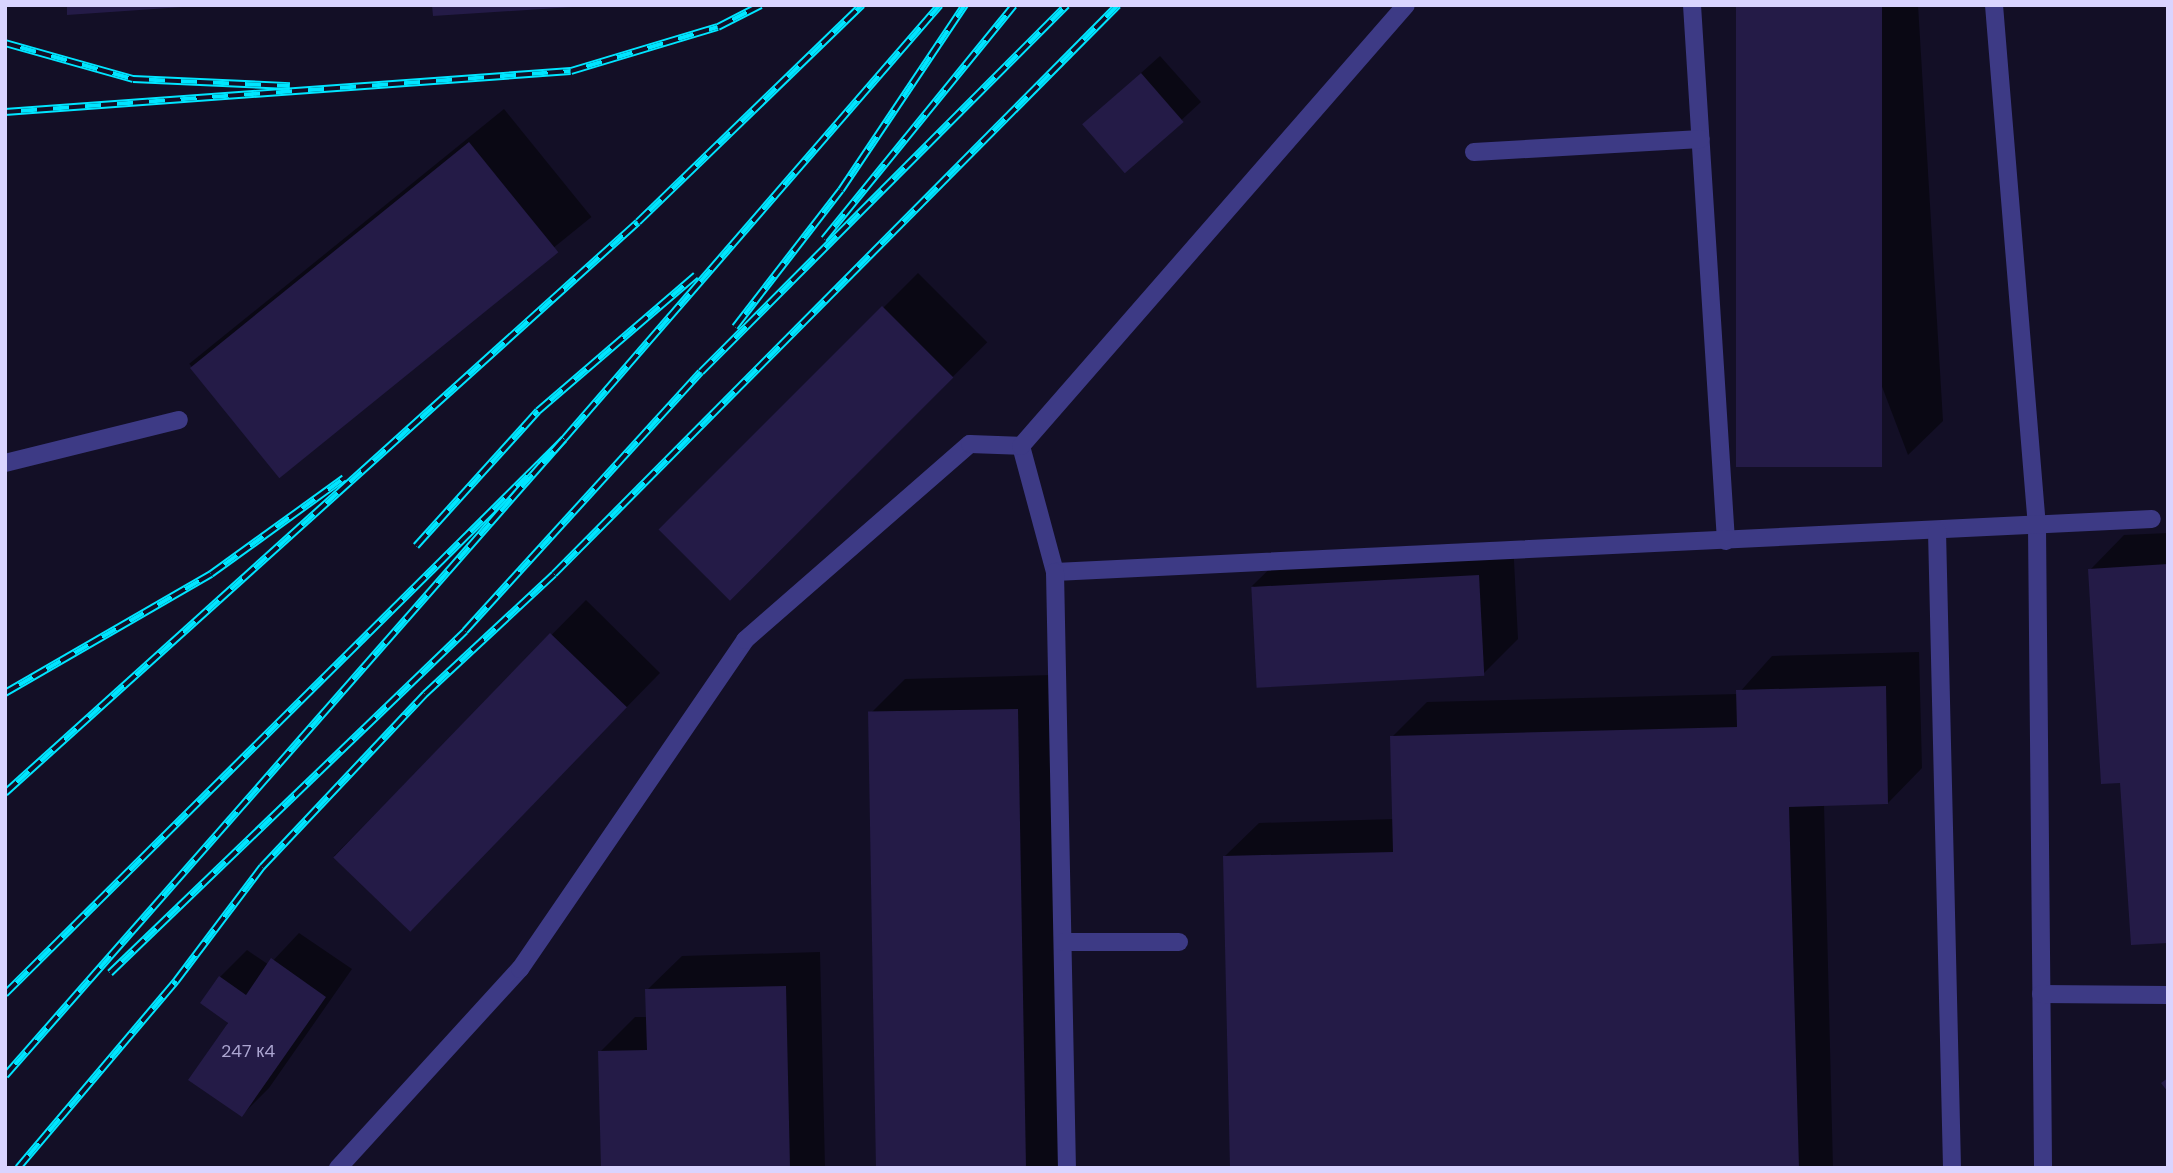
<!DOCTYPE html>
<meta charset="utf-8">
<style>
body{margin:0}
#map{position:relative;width:2173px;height:1173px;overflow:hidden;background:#130f26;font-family:"DM Sans",sans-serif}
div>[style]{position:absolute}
.shadow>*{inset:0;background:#0007;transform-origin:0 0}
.building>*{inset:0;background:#241b47;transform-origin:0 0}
.service>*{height:18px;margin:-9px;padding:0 9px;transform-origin:9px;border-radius:9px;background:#3d3a85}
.rail>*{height:8px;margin-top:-4px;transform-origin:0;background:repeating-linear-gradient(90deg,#130f26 0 16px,#00e5ff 0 32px);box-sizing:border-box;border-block:2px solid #00e5ff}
span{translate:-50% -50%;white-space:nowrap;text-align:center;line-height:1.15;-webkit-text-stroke:5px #130f26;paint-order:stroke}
.number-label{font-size:18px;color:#aca6d1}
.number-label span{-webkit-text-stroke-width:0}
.frame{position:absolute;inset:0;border:7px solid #d9d4ff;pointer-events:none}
</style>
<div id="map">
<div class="shadow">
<i style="clip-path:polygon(1737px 5px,1918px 5px,1943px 421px,1908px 455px)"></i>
<i style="clip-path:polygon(1160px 56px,1201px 102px,1126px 171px,1103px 107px)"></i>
<i style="left:504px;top:109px;width:139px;height:405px;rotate:51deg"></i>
<i style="left:918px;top:273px;width:98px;height:363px;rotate:45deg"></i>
<i style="clip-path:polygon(2168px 533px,2168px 941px,2122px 782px,2090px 570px,2124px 535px)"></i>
<i style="clip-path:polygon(1513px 541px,1518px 639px,1483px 674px,1252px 586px,1287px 552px)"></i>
<i style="clip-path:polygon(586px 600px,660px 673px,443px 895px,334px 856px)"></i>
<i style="clip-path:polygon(1919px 652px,1922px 768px,1888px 803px,1824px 804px,1833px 1168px,1232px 1168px,1224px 857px,1259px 823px,1394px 819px,1392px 737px,1427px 702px,1738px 694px,1772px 656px)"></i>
<i style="clip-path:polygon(1052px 675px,1064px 1168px,882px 1168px,870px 714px,905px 679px)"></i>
<i style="clip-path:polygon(299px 933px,352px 969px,269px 1088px,242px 1115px,220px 977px,247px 950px,269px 965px)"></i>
<i style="clip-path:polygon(820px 952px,825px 1168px,603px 1168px,600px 1052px,635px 1017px,648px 1017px,647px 990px,682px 956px)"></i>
</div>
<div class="building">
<i style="clip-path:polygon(67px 5px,183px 5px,183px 7px,67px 15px)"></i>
<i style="clip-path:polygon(432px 5px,573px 5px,573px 7px,433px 16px)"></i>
<i style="left:1736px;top:5px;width:146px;height:462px"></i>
<i style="left:1141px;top:73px;width:65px;height:78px;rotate:49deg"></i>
<i style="left:469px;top:142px;width:142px;height:359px;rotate:51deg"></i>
<i style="left:882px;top:306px;width:101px;height:316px;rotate:45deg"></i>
<i style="clip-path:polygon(2168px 564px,2168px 943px,2131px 945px,2120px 783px,2101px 784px,2088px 569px)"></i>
<i style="left:1479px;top:575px;width:101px;height:228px;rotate:87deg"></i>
<i style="left:550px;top:633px;width:107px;height:312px;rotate:44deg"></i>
<i style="clip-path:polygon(1886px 686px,1888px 804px,1789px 807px,1799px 1168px,1230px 1168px,1223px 856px,1393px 852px,1390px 736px,1737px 727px,1736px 690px)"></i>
<i style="left:1018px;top:709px;width:459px;height:150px;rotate:89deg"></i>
<i style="clip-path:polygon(271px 958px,326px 997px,242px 1117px,188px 1080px,228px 1023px,200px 1003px,219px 976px,246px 995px)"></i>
<i style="clip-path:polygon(786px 986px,790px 1168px,601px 1168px,598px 1051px,647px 1050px,645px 989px)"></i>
<i style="clip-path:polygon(2168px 1078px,2168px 1092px,2161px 1083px)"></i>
</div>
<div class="service">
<i style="left:1692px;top:5px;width:537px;rotate:86.37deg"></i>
<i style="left:1994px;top:5px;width:524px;rotate:85.29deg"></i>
<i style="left:2037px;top:527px;width:641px;rotate:89.46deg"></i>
<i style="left:1474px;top:152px;width:227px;rotate:-3.3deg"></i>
<i style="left:1021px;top:446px;width:131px;rotate:74.9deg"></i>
<i style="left:1055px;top:572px;width:1098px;rotate:-2.77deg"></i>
<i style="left:5px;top:463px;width:179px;rotate:-13.9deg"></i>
<i style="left:1937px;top:531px;width:637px;rotate:88.65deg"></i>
<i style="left:1055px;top:572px;width:596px;rotate:88.85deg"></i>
<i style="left:1063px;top:942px;width:116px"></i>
<i style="left:2041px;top:994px;width:127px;rotate:0.5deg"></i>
<i style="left:338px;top:1168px;width:270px;rotate:-47.6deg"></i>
<i style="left:520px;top:969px;width:399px;rotate:-55.6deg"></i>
<i style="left:745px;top:640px;width:298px;rotate:-41.1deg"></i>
<i style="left:970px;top:444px;width:51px;rotate:2.2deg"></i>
<i style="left:1021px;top:446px;width:585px;rotate:-48.88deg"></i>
</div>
<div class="rail">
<i style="left:5px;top:43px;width:133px;rotate:15.7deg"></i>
<i style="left:133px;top:79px;width:157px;rotate:2.6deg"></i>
<i style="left:5px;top:112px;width:567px;rotate:-4.14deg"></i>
<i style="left:571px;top:71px;width:153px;rotate:-16.7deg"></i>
<i style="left:718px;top:27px;width:48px;rotate:-27.1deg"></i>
<i style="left:824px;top:239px;width:301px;rotate:-50.9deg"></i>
<i style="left:735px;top:327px;width:173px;rotate:-52.3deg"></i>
<i style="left:841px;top:190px;width:223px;rotate:-56.2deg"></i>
<i style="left:564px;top:439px;width:574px;rotate:-49.1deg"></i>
<i style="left:416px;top:546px;width:182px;rotate:-47.9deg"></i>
<i style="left:538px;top:411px;width:208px;rotate:-40.7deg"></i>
<i style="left:5px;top:693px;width:238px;rotate:-30deg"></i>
<i style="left:211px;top:574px;width:164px;rotate:-35.8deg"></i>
<i style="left:5px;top:793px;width:852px;rotate:-42.05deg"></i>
<i style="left:638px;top:222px;width:312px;rotate:-44.1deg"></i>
<i style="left:110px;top:973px;width:493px;rotate:-43.9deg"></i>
<i style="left:465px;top:631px;width:350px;rotate:-47.7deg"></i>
<i style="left:701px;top:372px;width:518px;rotate:-45.08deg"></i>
<i style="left:5px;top:994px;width:788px;rotate:-44.79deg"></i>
<i style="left:564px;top:439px;width:847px;rotate:131.27deg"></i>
<i style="left:18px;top:1168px;width:245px;rotate:-49.8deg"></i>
<i style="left:176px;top:981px;width:143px;rotate:-53deg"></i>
<i style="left:262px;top:867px;width:238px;rotate:-46.7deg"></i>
<i style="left:425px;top:694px;width:176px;rotate:-42.9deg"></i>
<i style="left:554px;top:574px;width:801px;rotate:-45.25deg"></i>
</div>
<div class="number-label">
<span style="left:248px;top:1051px">247 к4</span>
</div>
<div class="frame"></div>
</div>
